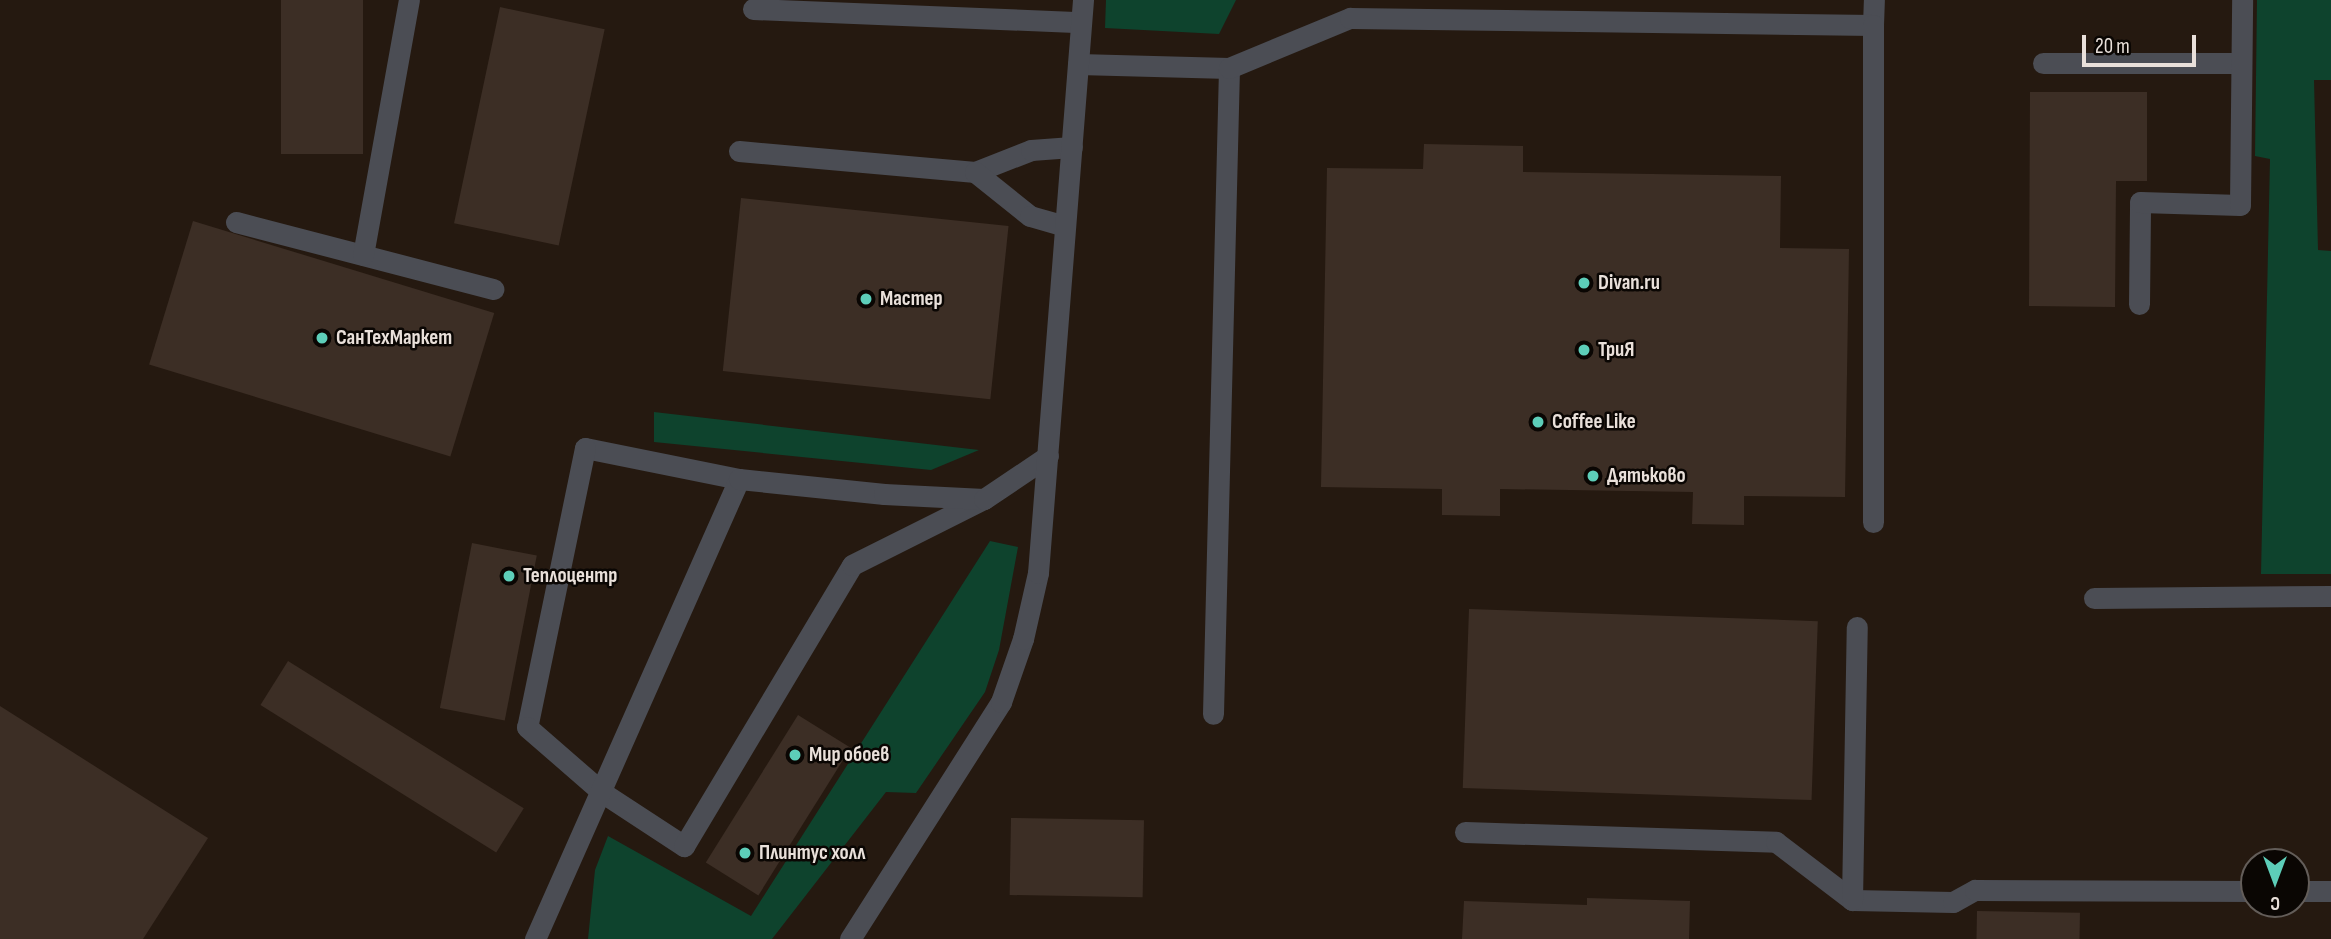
<!DOCTYPE html>
<meta charset="utf-8">
<style>
body{margin:0}
#map{position:relative;width:2331px;height:939px;overflow:hidden;background:#251910;font-family:"Sofia Sans Condensed",sans-serif}
div>[style]{position:absolute}
.green>*{inset:0;background:#0e432d}
.building>*{inset:0;background:#3c2e25;transform-origin:0 0}
.service>*{height:21px;margin:-10.5px;padding:0 10.5px;transform-origin:10.5px;border-radius:10.5px;background:#4b4d54}
.dots>*{width:19px;height:19px;translate:-50% -50%;box-sizing:border-box;border:4px solid #0a0603;border-radius:50%}
span{translate:-50% -50%;white-space:nowrap;text-align:center;line-height:1.15;-webkit-text-stroke:5px #0a0603;paint-order:stroke}
.poi-label{font-size:21px;color:#e9e0da;font-weight:700}
.left{translate:0 -50%;text-align:left}
.north{position:absolute;left:2240px;top:848px;width:70px;height:70px;box-sizing:border-box;background:#0a0603;border:2px solid #635d59;border-radius:50%;rotate:180deg;font-size:19px;font-weight:700;line-height:28px;text-align:center;color:#e9e0da}
.north::after{content:'';display:block;margin:auto;width:24px;height:32px;background:#5dceb9;clip-path:polygon(50% 0,100% 100%,50% 72%,0 100%)}
.scale{position:absolute;left:2082px;top:35px;width:114px;height:32px;box-sizing:border-box;border:4px solid #e9e0da;border-top:0;padding-left:9px;font-size:21px;line-height:24px;white-space:nowrap;color:#e9e0da;-webkit-text-stroke:5px #0a0603;paint-order:stroke}
</style>
<div id="map">
<div class="green">
<i style="clip-path:polygon(1106px 0,1236px 0,1219px 34px,1105px 28px)"></i>
<i style="clip-path:polygon(2257px 0,2331px 0,2331px 80px,2314px 80px,2318px 250px,2331px 251px,2331px 574px,2261px 574px,2270px 159px,2255px 156px)"></i>
<i style="clip-path:polygon(654px 412px,979px 450px,931px 470px,654px 442px)"></i>
<i style="clip-path:polygon(990px 541px,1018px 547px,999px 650px,985px 692px,916px 793px,886px 792px,772px 939px,588px 939px,595px 870px,608px 836px,751px 916px)"></i>
</div>
<div class="building">
<i style="left:281px;top:0;width:82px;height:154px"></i>
<i style="left:500px;top:7px;width:107px;height:221px;rotate:12deg"></i>
<i style="clip-path:polygon(2030px 92px,2147px 92px,2147px 181px,2116px 181px,2115px 307px,2029px 306px)"></i>
<i style="clip-path:polygon(1424px 144px,1523px 146px,1523px 172px,1781px 176px,1780px 248px,1849px 249px,1845px 497px,1744px 496px,1744px 525px,1692px 524px,1693px 492px,1500px 489px,1500px 516px,1442px 515px,1442px 489px,1321px 487px,1327px 168px,1423px 169px)"></i>
<i style="left:741px;top:198px;width:269px;height:174px;rotate:6deg"></i>
<i style="left:193px;top:221px;width:315px;height:150px;rotate:17deg"></i>
<i style="left:472px;top:543px;width:66px;height:168px;rotate:11deg"></i>
<i style="left:1469px;top:609px;width:349px;height:179px;rotate:2deg"></i>
<i style="left:288px;top:661px;width:278px;height:52px;rotate:32deg"></i>
<i style="clip-path:polygon(0 706px,208px 838px,143px 939px,0 939px)"></i>
<i style="left:798px;top:715px;width:62px;height:174px;rotate:32deg"></i>
<i style="left:1011px;top:818px;width:133px;height:77px;rotate:1deg"></i>
<i style="clip-path:polygon(1587px 898px,1690px 901px,1689px 939px,1462px 939px,1464px 901px,1587px 905px)"></i>
<i style="left:1977px;top:911px;width:103px;height:28px;rotate:1deg"></i>
</div>
<div class="service">
<i style="left:753px;top:9px;width:328px;rotate:2.3deg"></i>
<i style="left:1873px;top:25px;width:25px;rotate:-88deg"></i>
<i style="left:2043px;top:63px;width:198px"></i>
<i style="left:1078px;top:64px;width:151px;rotate:1.5deg"></i>
<i style="left:1229px;top:68px;width:646px;rotate:91.42deg"></i>
<i style="left:1229px;top:68px;width:131px;rotate:-22.5deg"></i>
<i style="left:1350px;top:18px;width:523px;rotate:0.77deg"></i>
<i style="left:1873px;top:25px;width:497px;rotate:90deg"></i>
<i style="left:739px;top:151px;width:237px;rotate:5.1deg"></i>
<i style="left:975px;top:172px;width:60px;rotate:-21.4deg"></i>
<i style="left:1031px;top:150px;width:41px;rotate:-4.2deg"></i>
<i style="left:975px;top:172px;width:70px;rotate:38.7deg"></i>
<i style="left:1030px;top:216px;width:36px;rotate:16deg"></i>
<i style="left:236px;top:222px;width:266px;rotate:14.6deg"></i>
<i style="left:363px;top:255px;width:259px;rotate:-79.8deg"></i>
<i style="left:2139px;top:304px;width:102px;rotate:-89.4deg"></i>
<i style="left:2140px;top:202px;width:100px;rotate:1.7deg"></i>
<i style="left:2240px;top:205px;width:205px;rotate:-89.4deg"></i>
<i style="left:739px;top:479px;width:157px;rotate:-168.6deg"></i>
<i style="left:585px;top:448px;width:285px;rotate:101.7deg"></i>
<i style="left:527px;top:727px;width:101px;rotate:41deg"></i>
<i style="left:603px;top:793px;width:97px;rotate:33.2deg"></i>
<i style="left:684px;top:846px;width:327px;rotate:-59.1deg"></i>
<i style="left:852px;top:565px;width:148px;rotate:-26.6deg"></i>
<i style="left:2094px;top:598px;width:237px;rotate:-0.5deg"></i>
<i style="left:1465px;top:832px;width:311px;rotate:1.8deg"></i>
<i style="left:1776px;top:842px;width:96px;rotate:37.3deg"></i>
<i style="left:1852px;top:900px;width:101px;rotate:1.1deg"></i>
<i style="left:1953px;top:902px;width:25px;rotate:-29deg"></i>
<i style="left:1975px;top:890px;width:279px;rotate:0.2deg"></i>
<i style="left:2296px;top:891px;width:35px"></i>
<i style="left:1852px;top:900px;width:273px;rotate:-89deg"></i>
<i style="left:535px;top:939px;width:503px;rotate:-66.08deg"></i>
<i style="left:739px;top:479px;width:146px;rotate:5.9deg"></i>
<i style="left:884px;top:494px;width:100px;rotate:2.9deg"></i>
<i style="left:984px;top:499px;width:77px;rotate:-33.9deg"></i>
<i style="left:850px;top:939px;width:281px;rotate:-57.5deg"></i>
<i style="left:1001px;top:702px;width:67px;rotate:-70.8deg"></i>
<i style="left:1023px;top:639px;width:68px;rotate:-77.2deg"></i>
<i style="left:1038px;top:573px;width:575px;rotate:-85.51deg"></i>
</div>
<div class="dots">
<i style="left:1584px;top:283px;background:#5dceb9"></i>
<i style="left:866px;top:299px;background:#5dceb9"></i>
<i style="left:322px;top:338px;background:#5dceb9"></i>
<i style="left:1584px;top:350px;background:#5dceb9"></i>
<i style="left:1538px;top:422px;background:#5dceb9"></i>
<i style="left:1593px;top:476px;background:#5dceb9"></i>
<i style="left:509px;top:576px;background:#5dceb9"></i>
<i style="left:795px;top:755px;background:#5dceb9"></i>
<i style="left:745px;top:853px;background:#5dceb9"></i>
</div>
<div class="poi-label">
<span class="left" style="left:1598px;top:283px">Divan.ru</span>
<span class="left" style="left:880px;top:299px">Мастер</span>
<span class="left" style="left:336px;top:338px">СанТехМаркет</span>
<span class="left" style="left:1598px;top:350px">ТриЯ</span>
<span class="left" style="left:1552px;top:422px">Coffee Like</span>
<span class="left" style="left:1607px;top:476px">Дятьково</span>
<span class="left" style="left:523px;top:576px">Теплоцентр</span>
<span class="left" style="left:809px;top:755px">Мир обоев</span>
<span class="left" style="left:759px;top:853px">Плинтус холл</span>
</div>
<div class="north">С</div>
<div class="scale">20 m</div>
</div>
